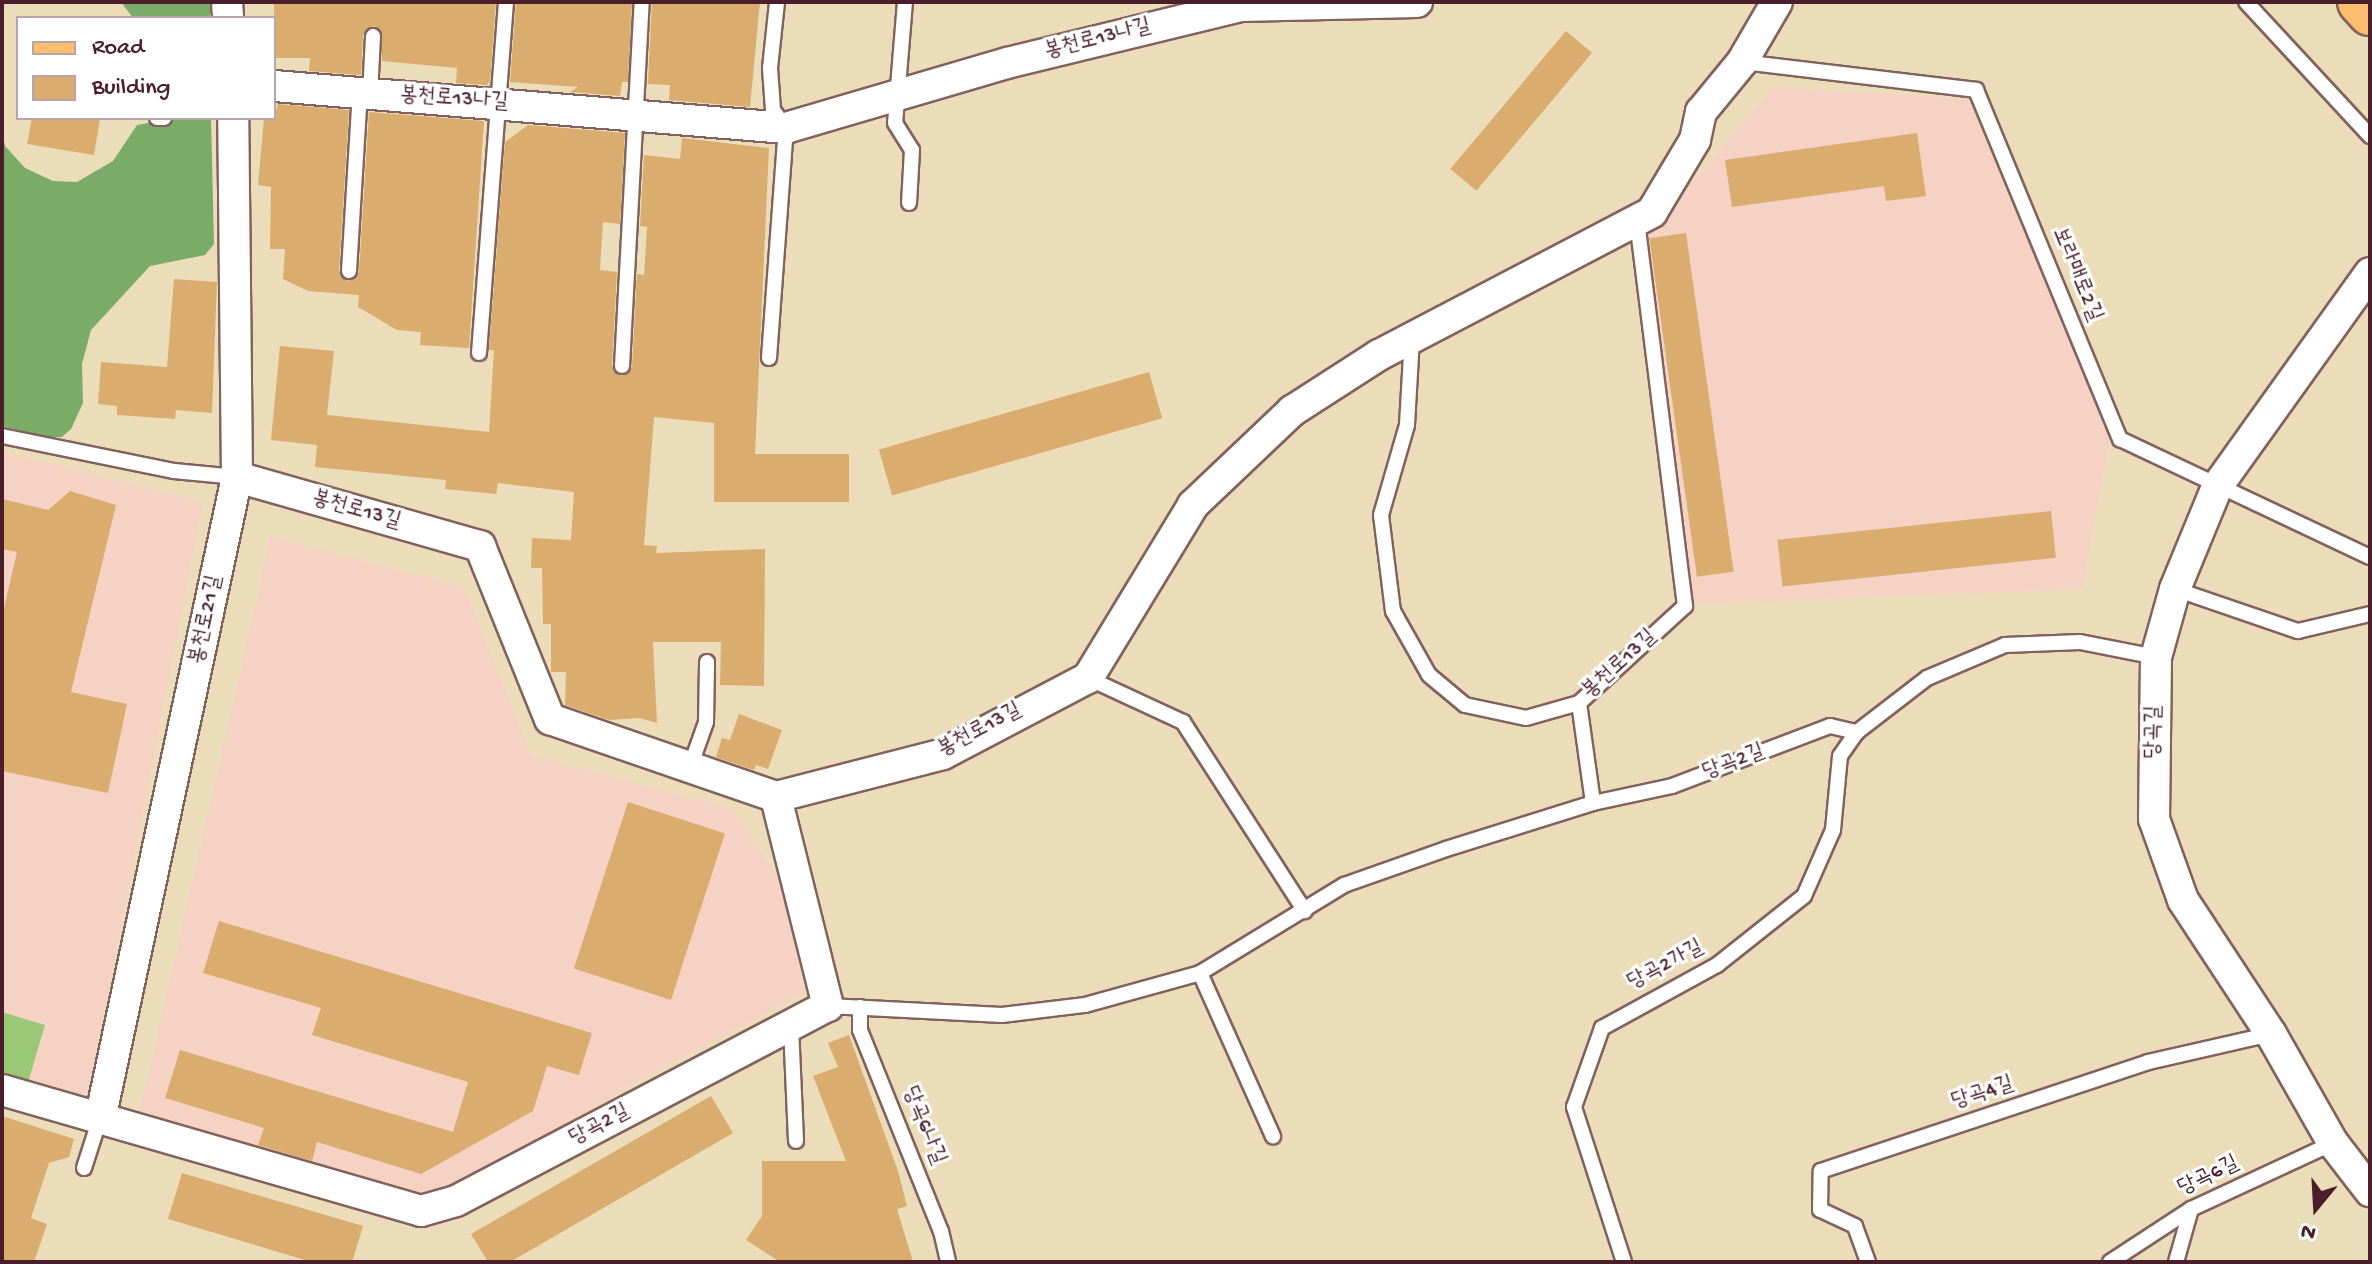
<!DOCTYPE html>
<meta charset="utf-8">
<style>
body{margin:0}
#map{position:relative;width:2372px;height:1264px;overflow:hidden;background:#ebddb9;font-family:"Gochi Hand","Poor Story",sans-serif}
div>[style]{position:absolute}
.built>*{inset:0;background:#f5d2c3}
.green>*{inset:0;background:#9ac876}
.forest>*{inset:0;background:#7bac67}
.building>*{inset:0;background:#daac6e;transform-origin:0 0}
.roads{filter:drop-shadow(2px 0 #82625d) drop-shadow(-2px 0 #82625d) drop-shadow(0 2px #82625d) drop-shadow(0 -2px #82625d)}
.service>*{height:14px;margin:-7px;padding:0 7px;transform-origin:7px;border-radius:7px;background:#fff}
.minor>*{height:30px;margin:-15px;padding:0 15px;transform-origin:15px;border-radius:15px;background:#fff}
.primary>*{height:44px;margin:-22px;padding:0 22px;transform-origin:22px;border-radius:22px;background:#fbbd6e}
span{translate:-50% -50%;white-space:nowrap;text-align:center;line-height:1.15;-webkit-text-stroke:6px #fff;paint-order:stroke}
.street-label{font-size:22px;color:#4a1f2b}
.frame{position:absolute;inset:0;border:4px solid #4a1f2b;pointer-events:none}
.legend{position:absolute;left:16px;top:16px;width:260px;height:104px;box-sizing:border-box;background:#fff;border:2px solid #b7a5aa;margin:0;padding:10px 14px;list-style:none;font-size:24px;color:#4a1f2b}
.legend li{display:flex;align-items:center;gap:16px;height:40px}
.legend b{width:40px;border:2px solid #b7a5aa}
.north{position:absolute;left:2276px;top:1168px;width:80px;height:80px;-webkit-text-stroke:6px #fff;paint-order:stroke;rotate:198deg;font-size:22px;font-weight:700;line-height:32px;text-align:center;color:#4a1f2b}
.north::after{content:'';display:block;margin:auto;width:28px;height:36px;background:#4a1f2b;clip-path:polygon(50% 0,100% 100%,50% 72%,0 100%)}
</style>
<div id="map">
<div class="built">
<i style="clip-path:polygon(1772px 87px,1969px 99px,2110px 435px,2082px 589px,1691px 604px,1645px 238px)"></i>
<i style="clip-path:polygon(2px 451px,203px 502px,86px 1104px,2px 1082px)"></i>
<i style="clip-path:polygon(271px 537px,464px 587px,531px 755px,734px 809px,783px 886px,805px 993px,651px 1073px,448px 1193px,413px 1199px,139px 1116px)"></i>
</div>
<div class="green">
<i style="clip-path:polygon(2px 1012px,45px 1025px,27px 1086px,2px 1079px)"></i>
</div>
<div class="forest">
<i style="clip-path:polygon(121px 2px,214px 2px,209px 18px,133px 18px)"></i>
<i style="clip-path:polygon(176px 118px,211px 118px,214px 244px,205px 255px,150px 266px,91px 330px,82px 364px,83px 403px,71px 429px,62px 437px,46px 437px,2px 426px,2px 132px,5px 146px,25px 168px,53px 181px,77px 182px,113px 161px,137px 125px)"></i>
</div>
<div class="building">
<i style="clip-path:polygon(274px 2px,496px 2px,490px 81px,487px 85px,456px 83px,457px 68px,382px 61px,382px 32px,374px 26px,363px 35px,361px 75px,309px 71px,310px 58px,274px 58px)"></i>
<i style="clip-path:polygon(516px 2px,632px 2px,628px 82px,622px 82px,620px 96px,570px 92px,578px 87px,510px 82px)"></i>
<i style="clip-path:polygon(652px 2px,760px 2px,750px 107px,669px 100px,670px 85px,648px 84px)"></i>
<i style="left:1566px;top:31px;width:34px;height:180px;rotate:40deg"></i>
<i style="clip-path:polygon(278px 104px,349px 110px,339px 270px,348px 281px,359px 272px,369px 112px,484px 121px,469px 348px,420px 345px,421px 332px,397px 330px,358px 307px,359px 295px,308px 291px,283px 279px,285px 249px,270px 249px,271px 187px,258px 185px,264px 118px,274px 118px)"></i>
<i style="clip-path:polygon(32px 118px,100px 118px,94px 155px,27px 144px)"></i>
<i style="clip-path:polygon(528px 125px,625px 133px,620px 224px,603px 222px,600px 270px,617px 272px,612px 365px,621px 376px,632px 367px,637px 274px,644px 275px,647px 227px,640px 226px,644px 155px,680px 159px,682px 138px,769px 148px,755px 454px,849px 454px,849px 502px,714px 502px,714px 423px,654px 417px,644px 545px,657px 546px,656px 553px,765px 549px,764px 686px,720px 685px,721px 642px,653px 642px,657px 723px,639px 718px,609px 720px,565px 705px,566px 672px,551px 672px,551px 624px,543px 624px,542px 568px,531px 568px,532px 538px,571px 540px,574px 492px,498px 483px,496px 494px,445px 489px,446px 480px,315px 467px,317px 445px,271px 440px,280px 346px,334px 351px,327px 415px,489px 432px,494px 350px,489px 350px,505px 142px)"></i>
<i style="clip-path:polygon(1917px 133px,1926px 196px,1886px 201px,1884px 186px,1732px 207px,1725px 160px)"></i>
<i style="left:1686px;top:233px;width:342px;height:37px;rotate:82deg"></i>
<i style="clip-path:polygon(174px 279px,217px 282px,212px 413px,176px 410px,175px 419px,117px 415px,117px 406px,98px 404px,101px 362px,167px 367px)"></i>
<i style="left:1149px;top:372px;width:48px;height:281px;rotate:74deg"></i>
<i style="clip-path:polygon(70px 491px,116px 505px,71px 692px,127px 704px,108px 793px,2px 771px,2px 617px,17px 552px,2px 549px,2px 499px,48px 510px)"></i>
<i style="left:2051px;top:511px;width:47px;height:275px;rotate:84deg"></i>
<i style="clip-path:polygon(739px 714px,782px 730px,768px 769px,756px 765px,754px 770px,716px 757px,722px 738px,730px 740px)"></i>
<i style="left:628px;top:802px;width:102px;height:175px;rotate:18deg"></i>
<i style="clip-path:polygon(219px 921px,592px 1033px,579px 1075px,547px 1066px,533px 1111px,421px 1174px,317px 1142px,312px 1161px,258px 1145px,264px 1128px,165px 1098px,180px 1050px,453px 1132px,468px 1082px,312px 1035px,321px 1008px,203px 973px)"></i>
<i style="clip-path:polygon(849px 1035px,898px 1171px,907px 1206px,897px 1209px,913px 1262px,780px 1262px,746px 1240px,762px 1216px,762px 1161px,846px 1161px,813px 1076px,838px 1067px,828px 1043px)"></i>
<i style="clip-path:polygon(711px 1096px,733px 1133px,510px 1262px,488px 1262px,471px 1234px)"></i>
<i style="clip-path:polygon(2px 1116px,74px 1139px,69px 1157px,49px 1163px,31px 1218px,47px 1224px,34px 1262px,2px 1262px)"></i>
<i style="clip-path:polygon(182px 1173px,363px 1226px,352px 1262px,312px 1262px,168px 1219px)"></i>
</div>
<div class="roads">
<div class="service">
<i style="left:905px;top:2px;width:121px;rotate:94.7deg"></i>
<i style="left:895px;top:123px;width:32px;rotate:58deg"></i>
<i style="left:912px;top:150px;width:53px;rotate:93.2deg"></i>
<i style="left:2246px;top:2px;width:183px;rotate:47.2deg"></i>
<i style="left:1742px;top:62px;width:236px;rotate:6.8deg"></i>
<i style="left:1976px;top:90px;width:378px;rotate:67.6deg"></i>
<i style="left:2120px;top:439px;width:276px;rotate:25.3deg"></i>
<i style="left:370px;top:94px;width:58px;rotate:-87deg"></i>
<i style="left:157px;top:118px;width:7px"></i>
<i style="left:349px;top:271px;width:178px;rotate:-86.5deg"></i>
<i style="left:1412px;top:338px;width:87px;rotate:93.3deg"></i>
<i style="left:1407px;top:425px;width:94px;rotate:106.1deg"></i>
<i style="left:1381px;top:515px;width:97px;rotate:82.9deg"></i>
<i style="left:1393px;top:611px;width:73px;rotate:60.6deg"></i>
<i style="left:1429px;top:675px;width:47px;rotate:39.8deg"></i>
<i style="left:1465px;top:705px;width:62px;rotate:12deg"></i>
<i style="left:1526px;top:718px;width:55px;rotate:-15.8deg"></i>
<i style="left:1579px;top:703px;width:144px;rotate:-42.5deg"></i>
<i style="left:1685px;top:606px;width:387px;rotate:-97.1deg"></i>
<i style="left:479px;top:353px;width:352px;rotate:-85.6deg"></i>
<i style="left:769px;top:358px;width:231px;rotate:-85.8deg"></i>
<i style="left:786px;top:128px;width:22px;rotate:-126deg"></i>
<i style="left:773px;top:110px;width:42px;rotate:-94.1deg"></i>
<i style="left:770px;top:68px;width:66px;rotate:-83.9deg"></i>
<i style="left:622px;top:366px;width:365px;rotate:-86.9deg"></i>
<i style="left:2px;top:436px;width:176px;rotate:11.5deg"></i>
<i style="left:174px;top:471px;width:63px;rotate:5.4deg"></i>
<i style="left:2175px;top:589px;width:130px;rotate:18.9deg"></i>
<i style="left:2298px;top:631px;width:74px;rotate:-13.3deg"></i>
<i style="left:1088px;top:678px;width:105px;rotate:24.9deg"></i>
<i style="left:1183px;top:722px;width:225px;rotate:57.2deg"></i>
<i style="left:1579px;top:703px;width:101px;rotate:82deg"></i>
<i style="left:690px;top:767px;width:48px;rotate:-70.4deg"></i>
<i style="left:706px;top:722px;width:60px;rotate:-89deg"></i>
<i style="left:1200px;top:973px;width:179px;rotate:65.9deg"></i>
<i style="left:828px;top:1006px;width:174px;rotate:3deg"></i>
<i style="left:1002px;top:1015px;width:84px;rotate:-6.9deg"></i>
<i style="left:1085px;top:1005px;width:119px;rotate:-15.5deg"></i>
<i style="left:1200px;top:973px;width:169px;rotate:-31.4deg"></i>
<i style="left:1344px;top:885px;width:108px;rotate:-19.4deg"></i>
<i style="left:1446px;top:849px;width:154px;rotate:-17.4deg"></i>
<i style="left:1593px;top:803px;width:81px;rotate:-12.1deg"></i>
<i style="left:1672px;top:786px;width:169px;rotate:-20.8deg"></i>
<i style="left:1830px;top:726px;width:28px;rotate:13deg"></i>
<i style="left:1857px;top:732px;width:88px;rotate:-37.6deg"></i>
<i style="left:1927px;top:678px;width:85px;rotate:-22.9deg"></i>
<i style="left:2005px;top:645px;width:75px;rotate:-2.3deg"></i>
<i style="left:2080px;top:642px;width:77px;rotate:11.2deg"></i>
<i style="left:860px;top:1007px;width:23px;rotate:90deg"></i>
<i style="left:860px;top:1030px;width:217px;rotate:68.1deg"></i>
<i style="left:941px;top:1231px;width:32px;rotate:77deg"></i>
<i style="left:791px;top:1026px;width:115px;rotate:87.5deg"></i>
<i style="left:84px;top:1168px;width:56px;rotate:-72.2deg"></i>
<i style="left:1624px;top:1262px;width:163px;rotate:-107.9deg"></i>
<i style="left:1574px;top:1107px;width:84px;rotate:-70.5deg"></i>
<i style="left:1602px;top:1028px;width:131px;rotate:-28.7deg"></i>
<i style="left:1717px;top:965px;width:111px;rotate:-38.4deg"></i>
<i style="left:1804px;top:896px;width:72px;rotate:-66.3deg"></i>
<i style="left:1833px;top:830px;width:74px;rotate:-84.6deg"></i>
<i style="left:1840px;top:756px;width:29px;rotate:-55deg"></i>
<i style="left:1868px;top:1262px;width:38px;rotate:-110deg"></i>
<i style="left:1855px;top:1226px;width:38px;rotate:-155deg"></i>
<i style="left:1820px;top:1210px;width:39px;rotate:-89deg"></i>
<i style="left:1821px;top:1171px;width:345px;rotate:-18.4deg"></i>
<i style="left:2148px;top:1062px;width:126px;rotate:-12.8deg"></i>
<i style="left:2110px;top:1262px;width:97px;rotate:-33.2deg"></i>
<i style="left:2191px;top:1209px;width:157px;rotate:-24.9deg"></i>
<i style="left:2176px;top:1262px;width:55px;rotate:-74.2deg"></i>
</div>
<div class="minor">
<i style="left:227px;top:2px;width:16px;rotate:86deg"></i>
<i style="left:274px;top:86px;width:514px;rotate:4.69deg"></i>
<i style="left:786px;top:128px;width:230px;rotate:-16.4deg"></i>
<i style="left:1007px;top:63px;width:240px;rotate:-13.7deg"></i>
<i style="left:1240px;top:6px;width:177px;rotate:-1.3deg"></i>
<i style="left:2370px;top:273px;width:263px;rotate:125.6deg"></i>
<i style="left:2217px;top:487px;width:110px;rotate:112.4deg"></i>
<i style="left:2175px;top:589px;width:71px;rotate:105.6deg"></i>
<i style="left:2156px;top:657px;width:162px;rotate:90.7deg"></i>
<i style="left:2154px;top:819px;width:86px;rotate:70.3deg"></i>
<i style="left:2183px;top:900px;width:160px;rotate:56.7deg"></i>
<i style="left:2271px;top:1034px;width:125px;rotate:60.4deg"></i>
<i style="left:2333px;top:1143px;width:61px;rotate:52.4deg"></i>
<i style="left:237px;top:477px;width:253px;rotate:15.9deg"></i>
<i style="left:480px;top:546px;width:187px;rotate:68deg"></i>
<i style="left:550px;top:719px;width:239px;rotate:19deg"></i>
<i style="left:776px;top:797px;width:172px;rotate:-14.4deg"></i>
<i style="left:943px;top:754px;width:164px;rotate:-27.7deg"></i>
<i style="left:1088px;top:678px;width:202px;rotate:-58.7deg"></i>
<i style="left:1193px;top:505px;width:137px;rotate:-43.5deg"></i>
<i style="left:1292px;top:411px;width:103px;rotate:-32.8deg"></i>
<i style="left:1379px;top:355px;width:308px;rotate:-27.6deg"></i>
<i style="left:1652px;top:212px;width:84px;rotate:-59.2deg"></i>
<i style="left:1695px;top:140px;width:29px;rotate:-78deg"></i>
<i style="left:1701px;top:112px;width:65px;rotate:-50.6deg"></i>
<i style="left:1742px;top:62px;width:69px;rotate:-59.7deg"></i>
<i style="left:2px;top:1090px;width:436px;rotate:16.1deg"></i>
<i style="left:421px;top:1211px;width:36px;rotate:-16deg"></i>
<i style="left:456px;top:1201px;width:420px;rotate:-27.7deg"></i>
<i style="left:828px;top:1006px;width:215px;rotate:-104deg"></i>
<i style="left:101px;top:1115px;width:652px;rotate:-77.97deg"></i>
<i style="left:237px;top:477px;width:359px;rotate:-90.6deg"></i>
</div>
<div class="primary">
<i style="left:2360px;top:2px;width:15px;rotate:48deg"></i>
</div>
</div>
<div class="street-label">
<span style="left:1098px;top:40px;rotate:-14deg">봉천로13나길</span>
<span style="left:454px;top:100px;rotate:4deg">봉천로13나길</span>
<span style="left:2076px;top:275px;rotate:68deg">보라매로2길</span>
<span style="left:356px;top:511px;rotate:16deg">봉천로13길</span>
<span style="left:207px;top:620px;rotate:-78deg">봉천로21길</span>
<span style="left:1620px;top:665px;rotate:-42deg">봉천로13길</span>
<span style="left:980px;top:731px;rotate:-28deg">봉천로13길</span>
<span style="left:2155px;top:732px;rotate:-89deg">당곡길</span>
<span style="left:1734px;top:763px;rotate:-21deg">당곡2길</span>
<span style="left:1666px;top:966px;rotate:-28deg">당곡2가길</span>
<span style="left:1983px;top:1094px;rotate:-18deg">당곡4길</span>
<span style="left:600px;top:1126px;rotate:-28deg">당곡2길</span>
<span style="left:923px;top:1126px;rotate:68deg">당곡6나길</span>
<span style="left:2209px;top:1177px;rotate:-26deg">당곡6길</span>
</div>
<div class="frame"></div>
<ul class="legend">
<li><b style="height:10px;background:#fbbd6e"></b>Road</li>
<li><b style="height:22px;background:#daac6e"></b>Building</li>
</ul>
<div class="north">N</div>
</div>
